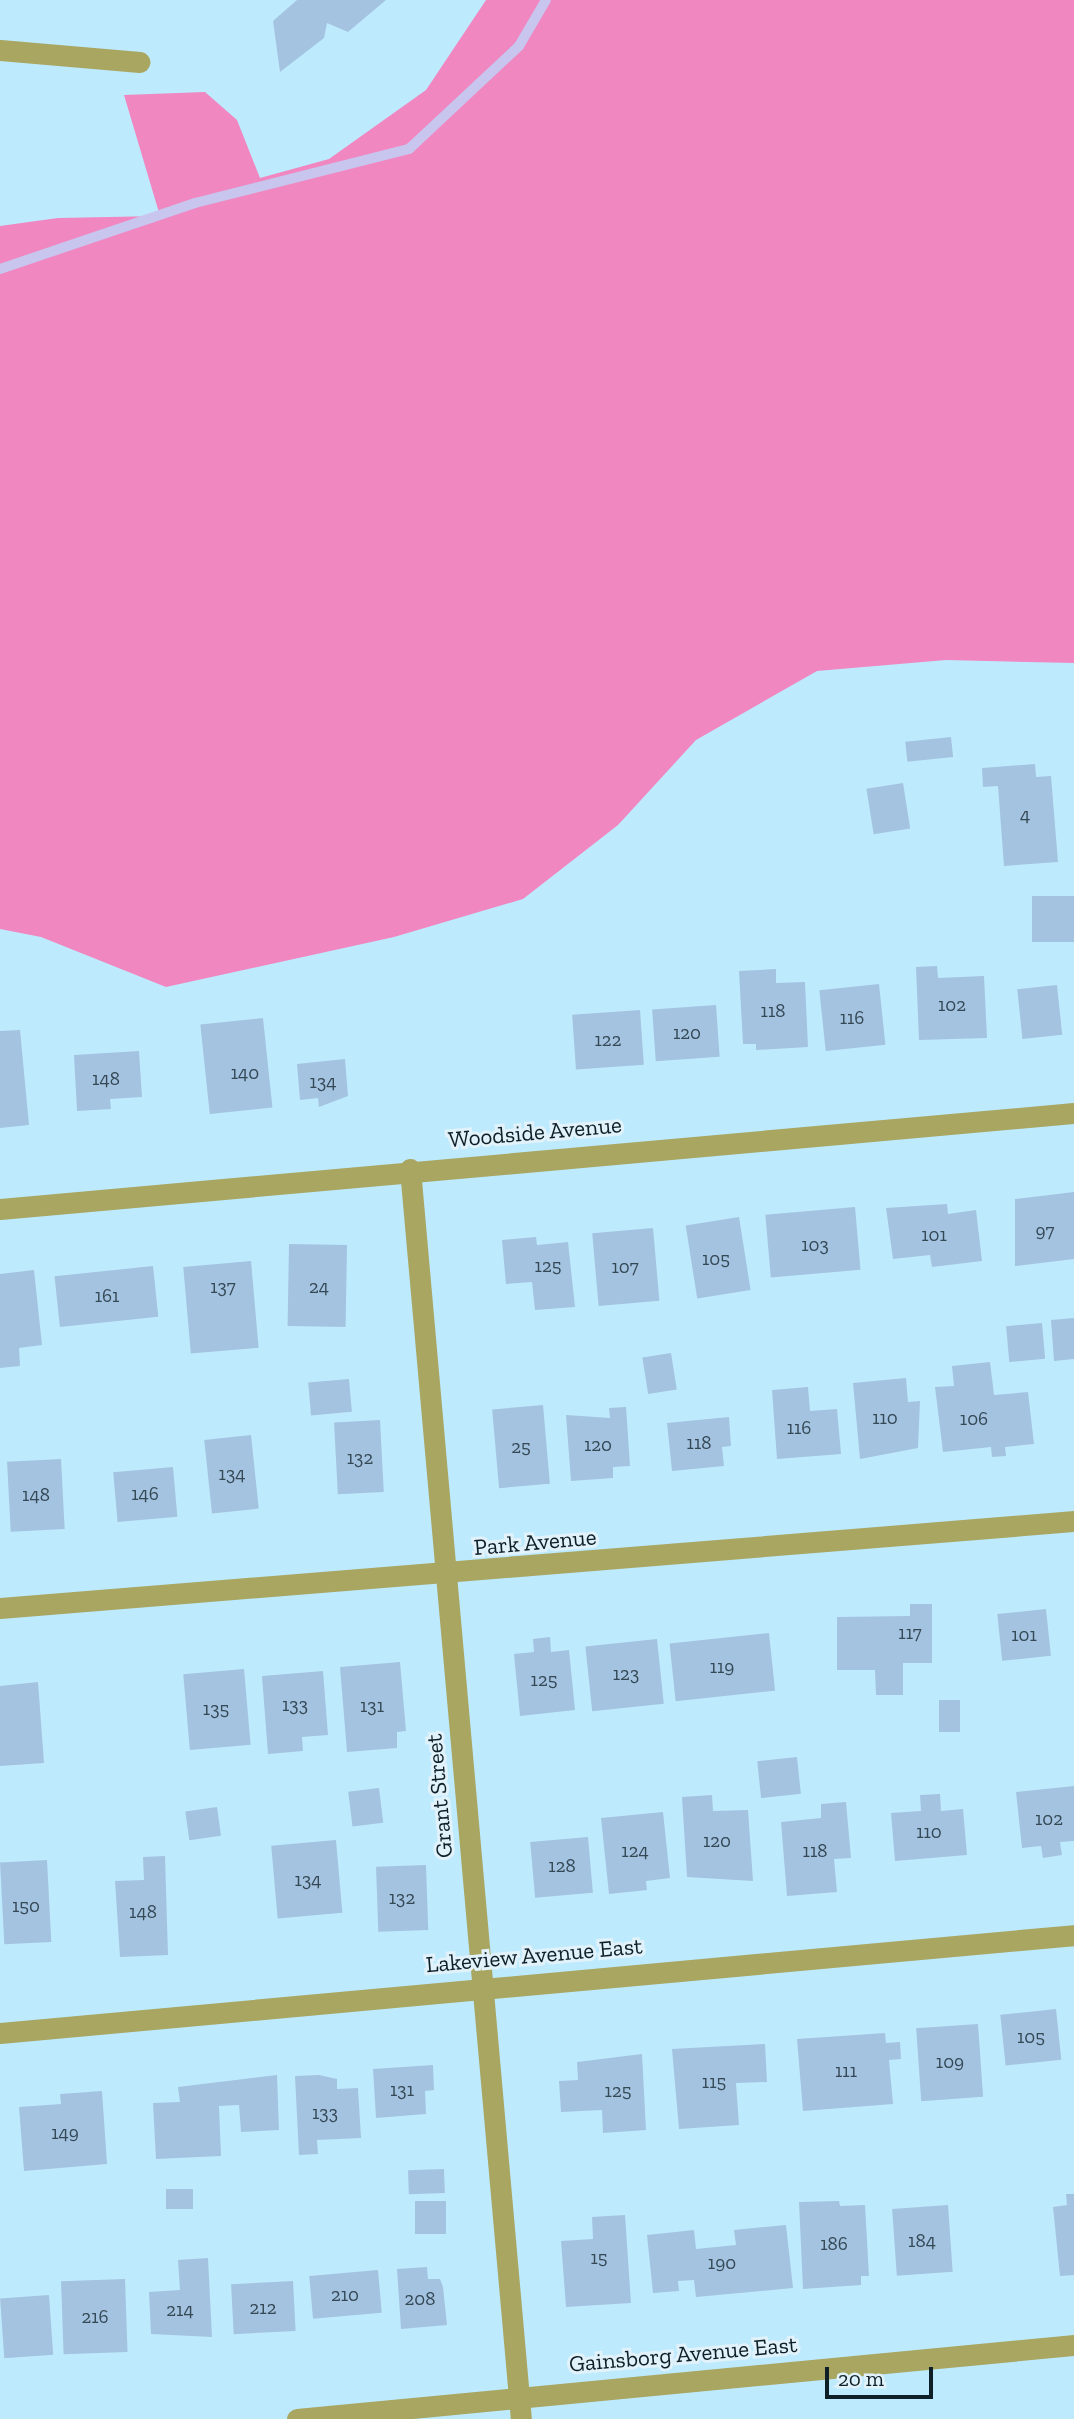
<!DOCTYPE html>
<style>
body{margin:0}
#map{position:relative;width:1074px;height:2419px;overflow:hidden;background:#beeafe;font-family:"Zilla Slab",serif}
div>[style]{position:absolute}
.forest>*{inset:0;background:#f087c0}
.stream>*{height:10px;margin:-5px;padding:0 5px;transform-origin:5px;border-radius:5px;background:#c8c6ef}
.building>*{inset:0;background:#a4c3e0;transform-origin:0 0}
.minor>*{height:21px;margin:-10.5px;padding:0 10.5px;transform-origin:10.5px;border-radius:10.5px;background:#a8a661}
span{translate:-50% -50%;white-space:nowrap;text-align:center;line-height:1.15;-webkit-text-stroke:6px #e1f2fb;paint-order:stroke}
.number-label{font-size:19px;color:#344855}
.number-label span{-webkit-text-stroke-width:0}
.street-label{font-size:23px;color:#0f1f27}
.scale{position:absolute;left:825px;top:2367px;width:108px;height:32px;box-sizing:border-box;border:4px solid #0f1f27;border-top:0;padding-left:9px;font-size:21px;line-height:24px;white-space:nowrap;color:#0f1f27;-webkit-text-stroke:5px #e1f2fb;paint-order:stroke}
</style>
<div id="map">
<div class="forest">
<i style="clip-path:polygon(486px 0,1074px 0,1074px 663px,946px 660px,817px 671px,696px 740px,618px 825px,523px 899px,394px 937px,166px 987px,41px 937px,0 929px,0 226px,58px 218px,160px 216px,124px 95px,205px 92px,237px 120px,260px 178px,329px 159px,426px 90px)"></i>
</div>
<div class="stream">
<i style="left:0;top:269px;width:206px;rotate:-18.7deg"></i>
<i style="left:195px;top:203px;width:221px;rotate:-14.2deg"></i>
<i style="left:409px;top:149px;width:151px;rotate:-43.1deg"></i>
<i style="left:519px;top:46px;width:53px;rotate:-59.6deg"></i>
</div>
<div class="building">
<i style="clip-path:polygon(297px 0,386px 0,348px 32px,327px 23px,324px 38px,280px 72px,273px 21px)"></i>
<i style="left:951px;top:737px;width:20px;height:46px;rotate:84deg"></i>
<i style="clip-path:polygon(1035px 764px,1036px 777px,1051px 776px,1058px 862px,1004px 866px,998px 786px,983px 787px,982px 768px)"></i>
<i style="left:903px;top:783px;width:46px;height:37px;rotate:81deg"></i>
<i style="left:1074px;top:896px;width:46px;height:42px;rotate:90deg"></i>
<i style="clip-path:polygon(937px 966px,938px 978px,984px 976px,987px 1038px,919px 1040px,916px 967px)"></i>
<i style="clip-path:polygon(776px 969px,776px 983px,805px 982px,808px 1047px,756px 1050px,756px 1044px,743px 1044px,739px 971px)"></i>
<i style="left:879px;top:984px;width:61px;height:60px;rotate:84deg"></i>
<i style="left:1057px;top:985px;width:50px;height:40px;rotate:84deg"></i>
<i style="left:716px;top:1005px;width:52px;height:64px;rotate:86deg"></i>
<i style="left:640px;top:1010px;width:55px;height:68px;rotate:86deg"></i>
<i style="left:263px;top:1018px;width:90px;height:63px;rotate:84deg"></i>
<i style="clip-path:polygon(20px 1030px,29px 1125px,0 1128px,0 1031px)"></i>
<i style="clip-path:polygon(139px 1051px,142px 1097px,110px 1099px,111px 1109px,77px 1111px,74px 1055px)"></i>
<i style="clip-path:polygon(345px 1059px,348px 1096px,319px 1107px,318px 1098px,300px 1100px,297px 1064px)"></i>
<i style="clip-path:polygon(1074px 1192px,1074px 1259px,1015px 1266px,1015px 1199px)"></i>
<i style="clip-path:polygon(947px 1204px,948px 1214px,976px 1210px,982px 1261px,932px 1267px,930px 1255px,893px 1259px,886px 1208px)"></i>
<i style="left:855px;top:1207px;width:63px;height:90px;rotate:85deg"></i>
<i style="left:739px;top:1217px;width:74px;height:54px;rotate:81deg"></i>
<i style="left:653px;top:1228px;width:73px;height:61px;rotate:85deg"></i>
<i style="clip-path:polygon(536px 1237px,537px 1245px,568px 1242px,575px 1307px,535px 1310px,532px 1282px,506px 1284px,502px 1240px)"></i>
<i style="left:347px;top:1245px;width:82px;height:58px;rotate:91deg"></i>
<i style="left:251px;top:1261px;width:87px;height:68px;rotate:85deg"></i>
<i style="left:153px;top:1266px;width:51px;height:99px;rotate:84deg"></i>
<i style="clip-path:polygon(34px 1270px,42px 1345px,19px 1348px,20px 1366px,0 1368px,0 1274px)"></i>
<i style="clip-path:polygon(1074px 1318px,1074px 1359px,1054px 1361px,1051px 1320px)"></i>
<i style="left:1042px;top:1323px;width:36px;height:36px;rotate:85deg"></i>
<i style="left:671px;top:1353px;width:37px;height:29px;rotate:81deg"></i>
<i style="clip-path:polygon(990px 1362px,994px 1395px,1028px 1392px,1034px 1444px,1005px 1447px,1006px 1456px,992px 1457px,991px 1447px,943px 1452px,935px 1387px,954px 1386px,952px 1366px)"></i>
<i style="clip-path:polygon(906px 1378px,908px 1402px,920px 1401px,918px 1448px,860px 1459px,853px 1383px)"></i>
<i style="left:349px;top:1379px;width:33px;height:41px;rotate:85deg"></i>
<i style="clip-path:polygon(808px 1387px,810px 1411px,837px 1409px,841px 1454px,777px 1459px,772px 1390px)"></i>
<i style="left:543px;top:1405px;width:79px;height:51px;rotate:85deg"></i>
<i style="clip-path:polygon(626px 1407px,630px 1466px,613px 1467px,613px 1478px,571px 1481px,566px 1415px,610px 1418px,609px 1408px)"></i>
<i style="clip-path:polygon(729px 1417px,731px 1446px,722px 1447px,724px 1466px,672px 1471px,667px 1423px)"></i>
<i style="left:380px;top:1420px;width:72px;height:46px;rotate:87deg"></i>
<i style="left:251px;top:1435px;width:74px;height:47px;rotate:84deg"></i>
<i style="left:61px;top:1459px;width:70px;height:54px;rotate:87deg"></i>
<i style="left:173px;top:1467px;width:50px;height:60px;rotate:85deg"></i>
<i style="clip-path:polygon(910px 1604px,932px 1604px,932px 1663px,903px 1663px,903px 1695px,876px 1695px,875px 1670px,837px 1670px,837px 1617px,910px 1616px)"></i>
<i style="left:1046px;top:1609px;width:47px;height:49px;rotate:84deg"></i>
<i style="left:769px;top:1633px;width:58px;height:100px;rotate:84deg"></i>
<i style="clip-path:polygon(550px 1637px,551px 1652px,569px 1650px,575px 1710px,520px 1716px,514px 1654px,534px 1652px,533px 1639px)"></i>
<i style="left:657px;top:1639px;width:65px;height:72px;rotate:84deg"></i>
<i style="clip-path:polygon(400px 1662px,406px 1731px,397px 1732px,397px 1748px,347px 1752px,340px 1667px)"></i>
<i style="left:244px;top:1669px;width:76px;height:61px;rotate:85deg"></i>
<i style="clip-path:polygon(323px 1671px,328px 1735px,302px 1737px,303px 1751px,268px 1754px,262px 1676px)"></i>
<i style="clip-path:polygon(38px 1682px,44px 1763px,0 1766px,0 1686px)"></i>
<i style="left:939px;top:1700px;width:21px;height:32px"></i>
<i style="left:797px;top:1757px;width:37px;height:40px;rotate:84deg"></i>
<i style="clip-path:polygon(1074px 1786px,1074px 1841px,1060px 1842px,1062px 1855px,1043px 1858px,1041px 1846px,1022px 1848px,1016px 1792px)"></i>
<i style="left:379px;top:1788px;width:35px;height:31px;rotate:83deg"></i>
<i style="clip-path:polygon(940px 1794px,941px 1811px,963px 1809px,967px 1855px,895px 1861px,891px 1813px,921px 1811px,920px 1795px)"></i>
<i style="clip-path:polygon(712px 1795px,713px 1811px,748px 1810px,753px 1881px,687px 1877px,682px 1797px)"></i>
<i style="clip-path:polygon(846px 1802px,851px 1858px,834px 1859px,837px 1892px,787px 1896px,781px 1822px,821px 1818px,821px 1804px)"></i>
<i style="left:217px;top:1807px;width:29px;height:32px;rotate:82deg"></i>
<i style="clip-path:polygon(663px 1812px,670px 1878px,646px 1881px,647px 1890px,609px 1894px,601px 1818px)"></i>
<i style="left:588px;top:1837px;width:56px;height:58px;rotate:85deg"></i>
<i style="left:336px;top:1840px;width:73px;height:65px;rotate:85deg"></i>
<i style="clip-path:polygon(165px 1856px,168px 1955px,120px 1957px,115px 1881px,144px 1880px,143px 1857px)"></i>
<i style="left:47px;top:1860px;width:82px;height:47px;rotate:87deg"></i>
<i style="left:426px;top:1865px;width:65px;height:50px;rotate:88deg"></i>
<i style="left:1056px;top:2009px;width:51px;height:56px;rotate:84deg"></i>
<i style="left:978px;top:2024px;width:73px;height:62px;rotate:86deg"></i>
<i style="clip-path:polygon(885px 2033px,886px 2043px,900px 2042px,901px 2059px,889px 2060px,893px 2104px,803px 2111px,797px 2039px)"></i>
<i style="clip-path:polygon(765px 2044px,767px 2082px,736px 2083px,739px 2125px,679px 2129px,672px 2049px)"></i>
<i style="clip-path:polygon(642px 2054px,646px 2130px,603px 2133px,602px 2110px,561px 2112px,559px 2081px,578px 2080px,577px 2062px)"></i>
<i style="clip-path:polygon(433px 2065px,434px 2090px,425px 2091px,426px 2114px,376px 2118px,373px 2069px)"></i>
<i style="clip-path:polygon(277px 2075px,279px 2130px,241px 2132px,239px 2105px,219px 2106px,221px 2156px,156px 2159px,153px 2103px,180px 2102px,178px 2087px)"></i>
<i style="clip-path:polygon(319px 2075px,337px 2079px,337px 2089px,358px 2088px,361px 2138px,317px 2140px,318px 2154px,299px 2155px,295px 2076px)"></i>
<i style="clip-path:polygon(102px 2091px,107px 2164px,24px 2171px,19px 2107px,61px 2104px,60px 2094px)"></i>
<i style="left:444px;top:2169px;width:24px;height:36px;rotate:88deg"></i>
<i style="left:193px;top:2189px;width:20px;height:27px;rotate:90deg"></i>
<i style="clip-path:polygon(1066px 2194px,1074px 2194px,1074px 2275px,1060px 2276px,1053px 2207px,1067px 2205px)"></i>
<i style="left:446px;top:2201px;width:33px;height:31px;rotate:90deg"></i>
<i style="clip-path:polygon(839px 2201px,840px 2206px,865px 2205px,869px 2276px,861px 2276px,861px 2285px,803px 2289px,799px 2202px)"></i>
<i style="left:948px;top:2205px;width:67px;height:56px;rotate:86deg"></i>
<i style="clip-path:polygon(625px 2215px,631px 2303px,566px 2307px,561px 2241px,593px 2239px,592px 2217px)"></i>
<i style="clip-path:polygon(786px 2225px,793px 2288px,696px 2297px,694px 2280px,678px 2281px,679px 2291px,653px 2293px,647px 2235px,694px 2230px,696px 2249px,736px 2245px,734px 2230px)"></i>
<i style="clip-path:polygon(208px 2258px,212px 2337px,151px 2334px,149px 2292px,180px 2290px,178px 2260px)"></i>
<i style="clip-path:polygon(427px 2267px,428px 2279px,440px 2279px,443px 2287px,447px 2325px,401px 2329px,397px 2269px)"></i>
<i style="left:378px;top:2270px;width:43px;height:69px;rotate:85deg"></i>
<i style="left:125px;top:2279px;width:73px;height:64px;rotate:88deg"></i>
<i style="left:293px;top:2281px;width:50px;height:62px;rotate:87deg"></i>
<i style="left:49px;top:2295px;width:60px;height:49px;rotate:86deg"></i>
</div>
<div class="minor">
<i style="left:0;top:50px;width:140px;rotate:4.9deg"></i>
<i style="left:410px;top:1169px;width:1255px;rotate:84.93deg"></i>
<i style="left:0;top:1209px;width:1078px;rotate:-5.11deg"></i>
<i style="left:0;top:1608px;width:1078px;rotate:-4.63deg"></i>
<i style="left:0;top:2033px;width:1078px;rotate:-5.21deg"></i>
<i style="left:297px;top:2419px;width:781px;rotate:-5.44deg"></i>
</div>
<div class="number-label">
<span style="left:1025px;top:815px">4</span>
<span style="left:952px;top:1005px">102</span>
<span style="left:773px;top:1011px">118</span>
<span style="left:852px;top:1018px">116</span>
<span style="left:687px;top:1033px">120</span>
<span style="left:608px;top:1040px">122</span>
<span style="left:245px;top:1073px">140</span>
<span style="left:106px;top:1079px">148</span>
<span style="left:323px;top:1082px">134</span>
<span style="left:1045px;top:1231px">97</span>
<span style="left:934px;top:1235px">101</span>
<span style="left:815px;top:1245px">103</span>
<span style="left:716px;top:1259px">105</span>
<span style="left:548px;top:1266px">125</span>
<span style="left:625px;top:1267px">107</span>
<span style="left:223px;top:1287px">137</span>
<span style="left:319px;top:1287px">24</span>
<span style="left:107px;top:1296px">161</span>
<span style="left:885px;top:1418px">110</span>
<span style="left:974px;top:1419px">106</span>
<span style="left:799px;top:1428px">116</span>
<span style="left:699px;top:1443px">118</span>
<span style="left:598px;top:1445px">120</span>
<span style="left:521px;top:1447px">25</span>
<span style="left:360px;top:1458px">132</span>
<span style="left:232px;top:1474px">134</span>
<span style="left:145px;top:1494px">146</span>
<span style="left:36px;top:1495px">148</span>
<span style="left:910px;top:1633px">117</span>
<span style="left:1024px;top:1635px">101</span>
<span style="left:722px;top:1667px">119</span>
<span style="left:626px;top:1674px">123</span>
<span style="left:544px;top:1680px">125</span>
<span style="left:295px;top:1705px">133</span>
<span style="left:372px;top:1706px">131</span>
<span style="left:216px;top:1709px">135</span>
<span style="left:1049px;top:1819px">102</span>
<span style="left:929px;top:1832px">110</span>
<span style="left:717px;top:1841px">120</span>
<span style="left:635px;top:1851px">124</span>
<span style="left:815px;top:1851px">118</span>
<span style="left:562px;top:1866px">128</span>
<span style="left:308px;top:1880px">134</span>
<span style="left:402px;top:1898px">132</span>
<span style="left:26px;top:1906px">150</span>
<span style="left:143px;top:1912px">148</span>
<span style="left:1031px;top:2037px">105</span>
<span style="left:950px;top:2062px">109</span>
<span style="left:846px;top:2071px">111</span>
<span style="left:714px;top:2082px">115</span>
<span style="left:402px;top:2090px">131</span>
<span style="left:618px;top:2091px">125</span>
<span style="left:325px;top:2113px">133</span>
<span style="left:65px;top:2133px">149</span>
<span style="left:922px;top:2241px">184</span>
<span style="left:834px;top:2244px">186</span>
<span style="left:599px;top:2258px">15</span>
<span style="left:722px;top:2263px">190</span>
<span style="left:345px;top:2295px">210</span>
<span style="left:420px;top:2299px">208</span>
<span style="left:263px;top:2308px">212</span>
<span style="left:180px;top:2310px">214</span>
<span style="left:95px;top:2317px">216</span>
</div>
<div class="street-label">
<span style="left:535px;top:1132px;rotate:-5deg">Woodside Avenue</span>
<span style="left:535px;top:1542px;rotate:-5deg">Park Avenue</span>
<span style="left:439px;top:1796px;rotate:-95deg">Grant Street</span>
<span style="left:534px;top:1955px;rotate:-5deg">Lakeview Avenue East</span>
<span style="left:683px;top:2354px;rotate:-5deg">Gainsborg Avenue East</span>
</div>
<div class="scale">20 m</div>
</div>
